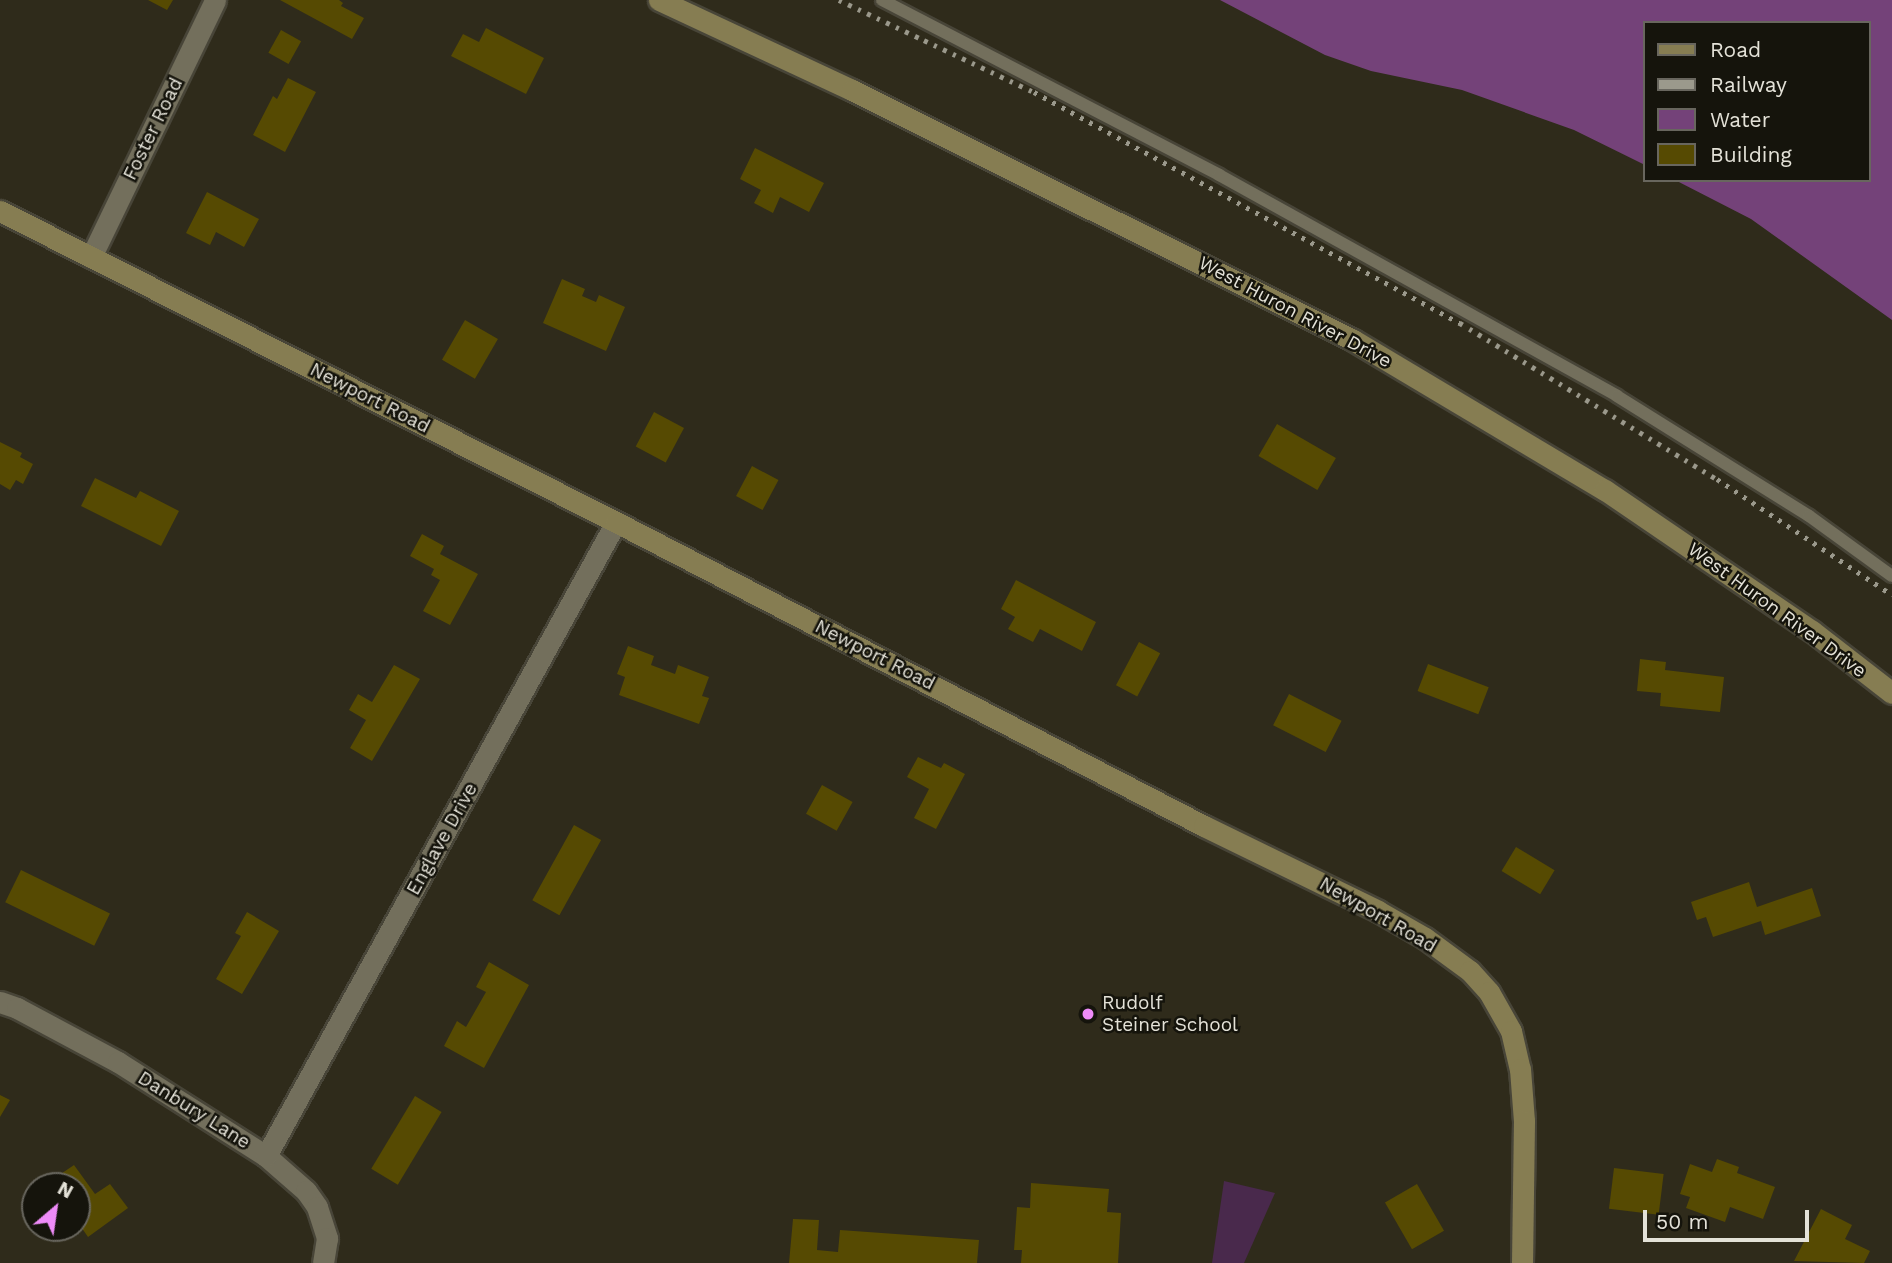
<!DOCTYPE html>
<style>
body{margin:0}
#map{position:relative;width:1892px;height:1263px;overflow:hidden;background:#2f2b1b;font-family:"Work Sans",sans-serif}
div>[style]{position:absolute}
.green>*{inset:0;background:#49294c}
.water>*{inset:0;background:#744279}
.building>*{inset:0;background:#564a02;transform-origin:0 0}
.roads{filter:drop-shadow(2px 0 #484538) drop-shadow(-2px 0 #484538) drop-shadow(0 2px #484538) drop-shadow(0 -2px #484538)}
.lane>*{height:12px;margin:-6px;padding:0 6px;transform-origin:6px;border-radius:6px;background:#736f5c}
.street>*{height:21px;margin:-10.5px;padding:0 10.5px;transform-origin:10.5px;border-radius:10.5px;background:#736f5c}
.secondary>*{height:21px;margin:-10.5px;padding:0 10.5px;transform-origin:10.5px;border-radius:10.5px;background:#867d52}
.rail>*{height:5px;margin-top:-2.5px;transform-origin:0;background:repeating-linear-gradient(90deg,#9b998c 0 3.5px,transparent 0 10.5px)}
.dots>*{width:19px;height:19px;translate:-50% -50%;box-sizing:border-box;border:4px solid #15140c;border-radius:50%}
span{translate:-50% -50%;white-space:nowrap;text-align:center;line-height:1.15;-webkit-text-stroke:5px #15140c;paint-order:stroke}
.street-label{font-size:19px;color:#e4e2d8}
.poi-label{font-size:19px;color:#e4e2d8}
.left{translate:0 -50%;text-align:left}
.legend{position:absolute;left:1643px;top:21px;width:228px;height:161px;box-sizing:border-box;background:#15140c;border:2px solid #68665e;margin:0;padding:9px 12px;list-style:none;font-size:21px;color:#e4e2d8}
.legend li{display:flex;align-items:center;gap:14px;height:35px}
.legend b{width:35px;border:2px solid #68665e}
.north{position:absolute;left:21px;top:1172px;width:70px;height:70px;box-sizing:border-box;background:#15140c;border:2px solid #68665e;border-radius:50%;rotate:29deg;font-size:19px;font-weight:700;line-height:28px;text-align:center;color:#e4e2d8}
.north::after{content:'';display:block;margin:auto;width:24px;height:32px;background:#ee8bf8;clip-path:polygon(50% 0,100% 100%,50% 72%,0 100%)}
.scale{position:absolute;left:1643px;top:1210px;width:166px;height:32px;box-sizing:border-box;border:4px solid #e4e2d8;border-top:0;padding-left:9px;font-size:21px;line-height:24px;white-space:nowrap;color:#e4e2d8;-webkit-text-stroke:5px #15140c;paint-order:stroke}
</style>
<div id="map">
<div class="green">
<i style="clip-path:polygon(1224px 1181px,1275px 1193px,1244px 1263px,1212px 1263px)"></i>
</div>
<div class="water">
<i style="clip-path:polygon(1220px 0,1892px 0,1892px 320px,1751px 219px,1675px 180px,1869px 180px,1869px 23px,1645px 23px,1645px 165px,1574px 130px,1462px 90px,1371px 71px,1325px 55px)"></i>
</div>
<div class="building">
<i style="clip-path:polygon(148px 0,173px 0,167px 10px)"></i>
<i style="clip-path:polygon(280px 0,339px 0,343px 3px,341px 6px,364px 18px,352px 39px)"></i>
<i style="clip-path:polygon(486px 28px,544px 58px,526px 94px,451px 56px,463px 34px,479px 42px)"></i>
<i style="left:281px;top:30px;width:23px;height:26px;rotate:29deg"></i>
<i style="clip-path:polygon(288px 78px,316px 92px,285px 152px,253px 135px,273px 96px,277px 99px)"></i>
<i style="clip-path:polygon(755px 148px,824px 183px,809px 212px,780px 197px,773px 213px,754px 203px,761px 190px,740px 179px)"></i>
<i style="clip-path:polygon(207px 192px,259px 219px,244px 247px,216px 232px,210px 245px,186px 233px)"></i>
<i style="clip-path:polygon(562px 279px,585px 289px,582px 296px,596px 302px,599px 295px,625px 307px,606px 351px,543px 323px)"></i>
<i style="left:465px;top:320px;width:38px;height:46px;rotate:30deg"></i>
<i style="left:654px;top:412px;width:34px;height:39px;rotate:28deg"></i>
<i style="left:1277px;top:424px;width:68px;height:37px;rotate:30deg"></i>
<i style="clip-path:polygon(0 442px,22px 453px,20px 457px,33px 464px,23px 484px,16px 480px,10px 490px,0 484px)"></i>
<i style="left:752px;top:466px;width:30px;height:34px;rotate:28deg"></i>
<i style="clip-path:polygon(95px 478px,136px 498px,140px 491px,179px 511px,161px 546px,81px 506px)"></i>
<i style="clip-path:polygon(422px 534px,444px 546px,440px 554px,478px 574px,450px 625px,423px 611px,440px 580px,431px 575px,434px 569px,410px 556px)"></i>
<i style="clip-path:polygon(1016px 580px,1096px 622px,1082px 651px,1040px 629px,1033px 642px,1008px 629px,1015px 617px,1001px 609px)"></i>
<i style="left:1139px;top:642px;width:24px;height:49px;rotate:28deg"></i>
<i style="clip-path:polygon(628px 646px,654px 656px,651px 665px,675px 674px,678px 665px,709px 677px,702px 696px,709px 698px,699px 724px,619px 695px,625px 677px,617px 674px)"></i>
<i style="clip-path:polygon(1640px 659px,1666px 662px,1665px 670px,1724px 677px,1720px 712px,1660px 706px,1661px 693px,1637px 691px)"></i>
<i style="left:1428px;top:664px;width:65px;height:29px;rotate:21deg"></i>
<i style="clip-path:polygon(394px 665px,420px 679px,372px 761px,350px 748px,366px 720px,349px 710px,358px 694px,372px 702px)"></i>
<i style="left:1289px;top:694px;width:59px;height:35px;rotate:27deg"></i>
<i style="clip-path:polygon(918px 757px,941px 768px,944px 763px,965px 774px,936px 829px,914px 818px,929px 789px,907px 777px)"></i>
<i style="left:822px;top:785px;width:35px;height:33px;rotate:29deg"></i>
<i style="left:574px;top:825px;width:31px;height:86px;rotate:29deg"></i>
<i style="left:1516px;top:847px;width:45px;height:28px;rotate:31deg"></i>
<i style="left:21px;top:870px;width:99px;height:36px;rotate:26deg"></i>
<i style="clip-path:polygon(1749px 882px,1757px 907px,1812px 888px,1821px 916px,1765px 935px,1761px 921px,1713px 937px,1706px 917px,1697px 920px,1691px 902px)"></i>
<i style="clip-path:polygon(247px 912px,279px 931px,242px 994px,216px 979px,241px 936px,235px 933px)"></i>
<i style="clip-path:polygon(489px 962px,529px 985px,484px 1068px,444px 1046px,457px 1021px,466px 1027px,486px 992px,476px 987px)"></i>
<i style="clip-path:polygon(0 1095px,10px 1100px,0 1117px)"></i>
<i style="left:415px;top:1096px;width:31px;height:85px;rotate:31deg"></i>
<i style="clip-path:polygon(1717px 1159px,1739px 1167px,1737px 1173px,1775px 1187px,1763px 1219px,1730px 1207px,1725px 1222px,1686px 1208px,1690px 1197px,1680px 1194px,1690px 1164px,1712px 1172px)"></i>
<i style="clip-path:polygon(74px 1165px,95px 1194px,110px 1184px,128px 1208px,88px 1237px,77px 1221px,77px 1186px,52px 1186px,49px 1182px)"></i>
<i style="left:1614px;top:1168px;width:50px;height:41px;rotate:7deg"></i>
<i style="clip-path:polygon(1031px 1183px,1109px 1189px,1107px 1212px,1121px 1213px,1118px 1263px,1021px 1263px,1022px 1250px,1014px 1250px,1017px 1207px,1030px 1208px)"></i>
<i style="left:1417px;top:1184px;width:54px;height:37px;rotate:60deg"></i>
<i style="clip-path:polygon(1821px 1209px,1852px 1225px,1845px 1239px,1870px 1251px,1864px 1263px,1794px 1261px)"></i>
<i style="clip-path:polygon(793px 1219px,819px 1220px,817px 1250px,838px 1252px,840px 1230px,979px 1240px,977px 1263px,789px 1263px)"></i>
</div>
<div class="roads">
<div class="lane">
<i style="left:882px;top:0;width:380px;rotate:27.4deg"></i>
<i style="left:1219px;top:175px;width:455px;rotate:29deg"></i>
<i style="left:1617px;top:396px;width:226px;rotate:32deg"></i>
<i style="left:1809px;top:516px;width:102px;rotate:35.9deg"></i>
</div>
<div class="street">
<i style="left:91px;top:257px;width:285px;rotate:-64.2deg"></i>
<i style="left:0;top:1002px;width:18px;rotate:19deg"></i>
<i style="left:17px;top:1008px;width:115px;rotate:28.1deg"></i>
<i style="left:118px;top:1062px;width:175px;rotate:32.4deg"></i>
<i style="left:266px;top:1156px;width:53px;rotate:41.2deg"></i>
<i style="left:306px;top:1191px;width:19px;rotate:55deg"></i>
<i style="left:317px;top:1207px;width:33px;rotate:72deg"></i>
<i style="left:327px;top:1238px;width:25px;rotate:99deg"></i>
<i style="left:266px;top:1156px;width:724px;rotate:-61.1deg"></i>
</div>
<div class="secondary">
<i style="left:659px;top:0;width:213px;rotate:25deg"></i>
<i style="left:852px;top:90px;width:560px;rotate:26.52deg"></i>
<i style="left:1353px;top:340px;width:293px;rotate:30.8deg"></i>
<i style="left:1605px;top:490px;width:250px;rotate:34.3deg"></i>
<i style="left:1812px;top:631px;width:101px;rotate:37.8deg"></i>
<i style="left:0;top:211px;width:690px;rotate:26.79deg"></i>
<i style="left:616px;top:522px;width:662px;rotate:27.34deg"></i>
<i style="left:1204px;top:826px;width:194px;rotate:26deg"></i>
<i style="left:1378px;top:911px;width:54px;rotate:29.9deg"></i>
<i style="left:1425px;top:938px;width:56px;rotate:36.3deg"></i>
<i style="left:1470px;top:971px;width:28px;rotate:48deg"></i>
<i style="left:1489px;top:992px;width:45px;rotate:60.6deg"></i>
<i style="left:1511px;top:1031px;width:39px;rotate:77deg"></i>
<i style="left:1520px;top:1069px;width:52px;rotate:85.6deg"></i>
<i style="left:1524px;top:1121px;width:142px;rotate:90.8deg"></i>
</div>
</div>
<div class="rail">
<i style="left:839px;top:0;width:216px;rotate:25.3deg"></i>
<i style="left:1034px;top:92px;width:485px;rotate:28.5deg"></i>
<i style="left:1460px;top:323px;width:301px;rotate:31.3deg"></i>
<i style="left:1717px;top:479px;width:210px;rotate:33.5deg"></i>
</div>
<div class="dots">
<i style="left:1088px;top:1014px;background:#ee8bf8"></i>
</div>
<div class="street-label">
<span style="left:153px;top:129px;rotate:-64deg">Foster Road</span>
<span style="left:1295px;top:312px;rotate:28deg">West Huron River Drive</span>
<span style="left:370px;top:398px;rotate:27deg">Newport Road</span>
<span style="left:1777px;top:610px;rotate:36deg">West Huron River Drive</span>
<span style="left:875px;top:655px;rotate:27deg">Newport Road</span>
<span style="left:442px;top:839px;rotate:-61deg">Englave Drive</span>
<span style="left:1378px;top:915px;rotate:30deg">Newport Road</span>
<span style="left:194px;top:1110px;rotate:32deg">Danbury Lane</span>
</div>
<div class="poi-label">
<span class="left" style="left:1102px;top:1014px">Rudolf<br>Steiner School</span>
</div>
<ul class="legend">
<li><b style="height:9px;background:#867d52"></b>Road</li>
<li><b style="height:9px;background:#9b998c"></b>Railway</li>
<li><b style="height:19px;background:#744279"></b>Water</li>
<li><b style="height:19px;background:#564a02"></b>Building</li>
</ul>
<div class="north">N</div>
<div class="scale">50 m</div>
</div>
